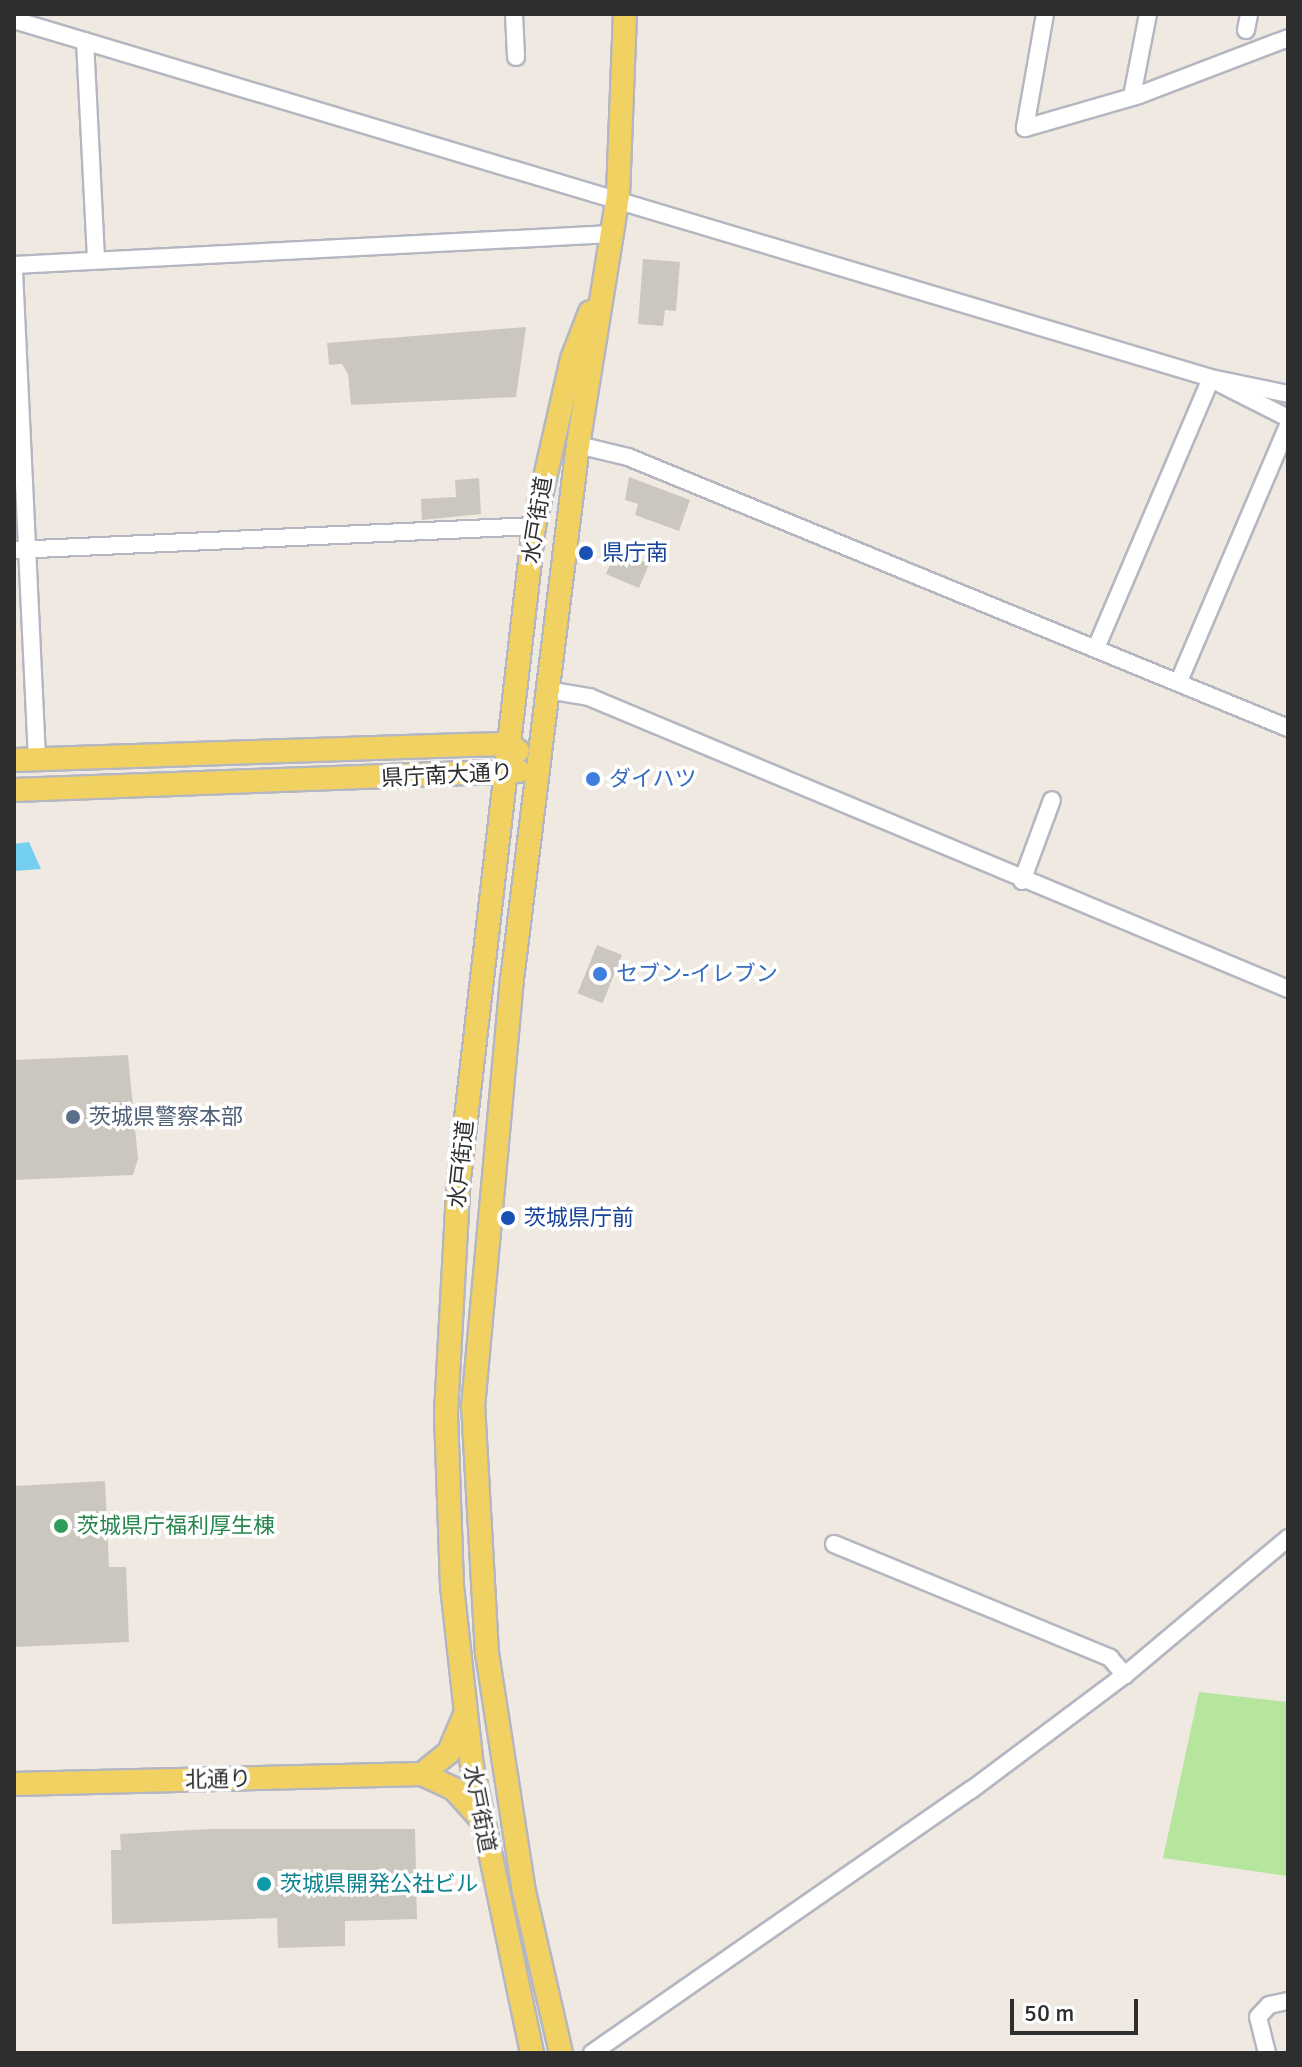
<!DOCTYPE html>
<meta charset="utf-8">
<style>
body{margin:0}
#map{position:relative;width:1302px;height:2067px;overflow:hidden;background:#efe9e1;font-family:Signika,"Noto Sans JP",sans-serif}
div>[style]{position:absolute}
.green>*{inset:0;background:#b6e59e}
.water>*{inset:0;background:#75cff0}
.building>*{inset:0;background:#cbc7bf;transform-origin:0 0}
.roads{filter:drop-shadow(2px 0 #b4b7c1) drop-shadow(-2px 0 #b4b7c1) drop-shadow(0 2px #b4b7c1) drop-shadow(0 -2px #b4b7c1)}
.minor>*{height:16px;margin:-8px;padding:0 8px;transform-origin:8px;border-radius:8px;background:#fff}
.major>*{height:22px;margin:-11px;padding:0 11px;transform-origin:11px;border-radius:11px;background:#f2d163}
.dots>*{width:22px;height:22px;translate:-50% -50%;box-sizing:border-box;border:4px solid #fff;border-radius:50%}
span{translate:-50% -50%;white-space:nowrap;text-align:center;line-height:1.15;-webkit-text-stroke:7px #fff;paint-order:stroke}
.street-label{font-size:22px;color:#2e2e2e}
.transit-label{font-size:22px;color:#164399}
.left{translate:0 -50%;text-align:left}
.shop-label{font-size:22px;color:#366cbe}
.service-label{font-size:22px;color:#4e5e75}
.leisure-label{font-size:22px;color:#27864d}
.culture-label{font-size:22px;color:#0d838f}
.frame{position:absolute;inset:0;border:16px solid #2e2e2e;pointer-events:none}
.scale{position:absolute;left:1010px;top:1999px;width:128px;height:36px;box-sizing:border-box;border:4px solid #2e2e2e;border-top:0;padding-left:10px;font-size:24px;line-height:28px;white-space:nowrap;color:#2e2e2e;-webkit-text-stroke:6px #fff;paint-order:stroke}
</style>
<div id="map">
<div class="green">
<i style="clip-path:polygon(1199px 1692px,1288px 1702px,1288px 1876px,1163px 1858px)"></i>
</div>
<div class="water">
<i style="clip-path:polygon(29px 842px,41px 869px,14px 871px,14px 844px)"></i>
</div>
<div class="building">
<i style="clip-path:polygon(643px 259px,680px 262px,676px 311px,665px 310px,663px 326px,638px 324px)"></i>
<i style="clip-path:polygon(526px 327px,516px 397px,351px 405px,348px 374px,342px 364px,329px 365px,327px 343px)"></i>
<i style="clip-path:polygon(629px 477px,690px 500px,679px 531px,635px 515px,638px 504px,625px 500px)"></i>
<i style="clip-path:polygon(479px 478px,481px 514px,422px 520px,421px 499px,456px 497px,455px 480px)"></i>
<i style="left:616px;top:550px;width:36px;height:26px;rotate:23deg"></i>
<i style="left:597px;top:945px;width:27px;height:52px;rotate:22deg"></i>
<i style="clip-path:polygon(128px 1055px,138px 1159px,133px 1175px,14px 1180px,14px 1060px)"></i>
<i style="clip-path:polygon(105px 1481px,109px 1567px,126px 1567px,129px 1642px,14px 1647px,14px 1486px)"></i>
<i style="clip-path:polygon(210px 1829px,415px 1829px,417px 1919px,345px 1921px,345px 1946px,278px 1948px,277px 1918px,112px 1924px,111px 1850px,121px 1850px,120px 1834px)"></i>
</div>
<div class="roads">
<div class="minor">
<i style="left:514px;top:14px;width:43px;rotate:87.3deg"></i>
<i style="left:1045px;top:14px;width:116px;rotate:100deg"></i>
<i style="left:1025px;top:128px;width:119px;rotate:-16.1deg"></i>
<i style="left:1139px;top:95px;width:160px;rotate:-20.9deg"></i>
<i style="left:14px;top:20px;width:1249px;rotate:16.65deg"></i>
<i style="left:1211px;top:378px;width:79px;rotate:11.7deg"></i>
<i style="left:1246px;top:30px;width:16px;rotate:-79deg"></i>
<i style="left:85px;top:41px;width:217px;rotate:87.1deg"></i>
<i style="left:1133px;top:91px;width:78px;rotate:-79deg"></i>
<i style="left:14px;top:265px;width:598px;rotate:-2.97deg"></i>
<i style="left:14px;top:271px;width:489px;rotate:87.3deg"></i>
<i style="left:1215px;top:381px;width:82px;rotate:26.9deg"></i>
<i style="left:578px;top:445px;width:51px;rotate:13.5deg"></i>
<i style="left:628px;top:457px;width:713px;rotate:22.32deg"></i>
<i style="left:14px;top:550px;width:521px;rotate:-2.64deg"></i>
<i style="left:1096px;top:648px;width:293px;rotate:-66.9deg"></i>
<i style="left:1179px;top:681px;width:278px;rotate:-66.9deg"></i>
<i style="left:547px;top:690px;width:43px;rotate:9.5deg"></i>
<i style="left:589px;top:697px;width:758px;rotate:22.67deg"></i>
<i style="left:1022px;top:881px;width:86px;rotate:-69.7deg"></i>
<i style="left:834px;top:1544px;width:299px;rotate:22.4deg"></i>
<i style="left:1110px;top:1658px;width:23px;rotate:49deg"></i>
<i style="left:592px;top:2053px;width:461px;rotate:-34.8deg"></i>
<i style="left:971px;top:1790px;width:192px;rotate:-36.8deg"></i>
<i style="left:1125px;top:1675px;width:213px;rotate:-40deg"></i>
<i style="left:1267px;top:2053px;width:37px;rotate:-104deg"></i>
<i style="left:1258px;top:2017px;width:16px;rotate:-47deg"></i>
<i style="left:1269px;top:2005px;width:19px;rotate:-12deg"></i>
</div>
<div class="major">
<i style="left:14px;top:760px;width:451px;rotate:-1.9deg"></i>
<i style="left:465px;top:745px;width:43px;rotate:-1.3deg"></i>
<i style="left:508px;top:744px;width:12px;rotate:35deg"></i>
<i style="left:14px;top:790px;width:505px;rotate:-2.15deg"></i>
<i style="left:422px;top:1774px;width:35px;rotate:-39deg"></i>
<i style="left:449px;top:1752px;width:39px;rotate:-67deg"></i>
<i style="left:14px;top:1784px;width:408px;rotate:-1.4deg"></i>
<i style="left:422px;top:1774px;width:35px;rotate:25deg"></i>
<i style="left:454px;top:1789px;width:39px;rotate:48deg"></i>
<i style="left:532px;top:2053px;width:292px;rotate:-101.8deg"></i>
<i style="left:472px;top:1767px;width:182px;rotate:-96.3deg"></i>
<i style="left:452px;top:1586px;width:173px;rotate:-92deg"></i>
<i style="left:446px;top:1413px;width:225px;rotate:-86.9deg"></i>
<i style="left:458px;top:1188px;width:666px;rotate:-83.45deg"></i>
<i style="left:534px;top:526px;width:171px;rotate:-77.2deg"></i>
<i style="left:572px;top:359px;width:50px;rotate:-69deg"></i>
<i style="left:561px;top:2053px;width:165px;rotate:-102.9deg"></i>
<i style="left:524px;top:1892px;width:241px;rotate:-98.8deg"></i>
<i style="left:487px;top:1654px;width:247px;rotate:-93.2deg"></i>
<i style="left:473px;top:1407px;width:429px;rotate:-84.8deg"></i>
<i style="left:512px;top:980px;width:539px;rotate:-82.97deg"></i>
<i style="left:578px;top:445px;width:253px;rotate:-80.9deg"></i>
<i style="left:618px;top:195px;width:181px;rotate:-87.8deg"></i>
</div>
</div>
<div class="dots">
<i style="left:586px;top:553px;background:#1a4fb4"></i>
<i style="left:593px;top:779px;background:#3f7fe0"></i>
<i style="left:600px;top:974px;background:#3f7fe0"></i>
<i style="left:73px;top:1117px;background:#5c6f8a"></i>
<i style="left:508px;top:1218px;background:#1a4fb4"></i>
<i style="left:61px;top:1526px;background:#2e9e5b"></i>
<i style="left:264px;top:1884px;background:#0f9aa8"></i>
</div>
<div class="street-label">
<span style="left:537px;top:520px;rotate:-81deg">水戸街道</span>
<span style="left:447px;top:775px;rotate:-3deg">県庁南大通り</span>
<span style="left:461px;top:1164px;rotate:-84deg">水戸街道</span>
<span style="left:218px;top:1779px;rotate:-1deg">北通り</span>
<span style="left:480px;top:1809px;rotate:79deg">水戸街道</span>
</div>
<div class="transit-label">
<span class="left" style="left:602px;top:553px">県庁南</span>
<span class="left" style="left:524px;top:1218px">茨城県庁前</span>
</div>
<div class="shop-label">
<span class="left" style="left:609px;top:779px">ダイハツ</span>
<span class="left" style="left:616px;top:974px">セブン-イレブン</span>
</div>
<div class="service-label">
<span class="left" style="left:89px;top:1117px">茨城県警察本部</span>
</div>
<div class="leisure-label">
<span class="left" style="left:77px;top:1526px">茨城県庁福利厚生棟</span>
</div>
<div class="culture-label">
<span class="left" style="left:280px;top:1884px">茨城県開発公社ビル</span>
</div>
<div class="frame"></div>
<div class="scale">50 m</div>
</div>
